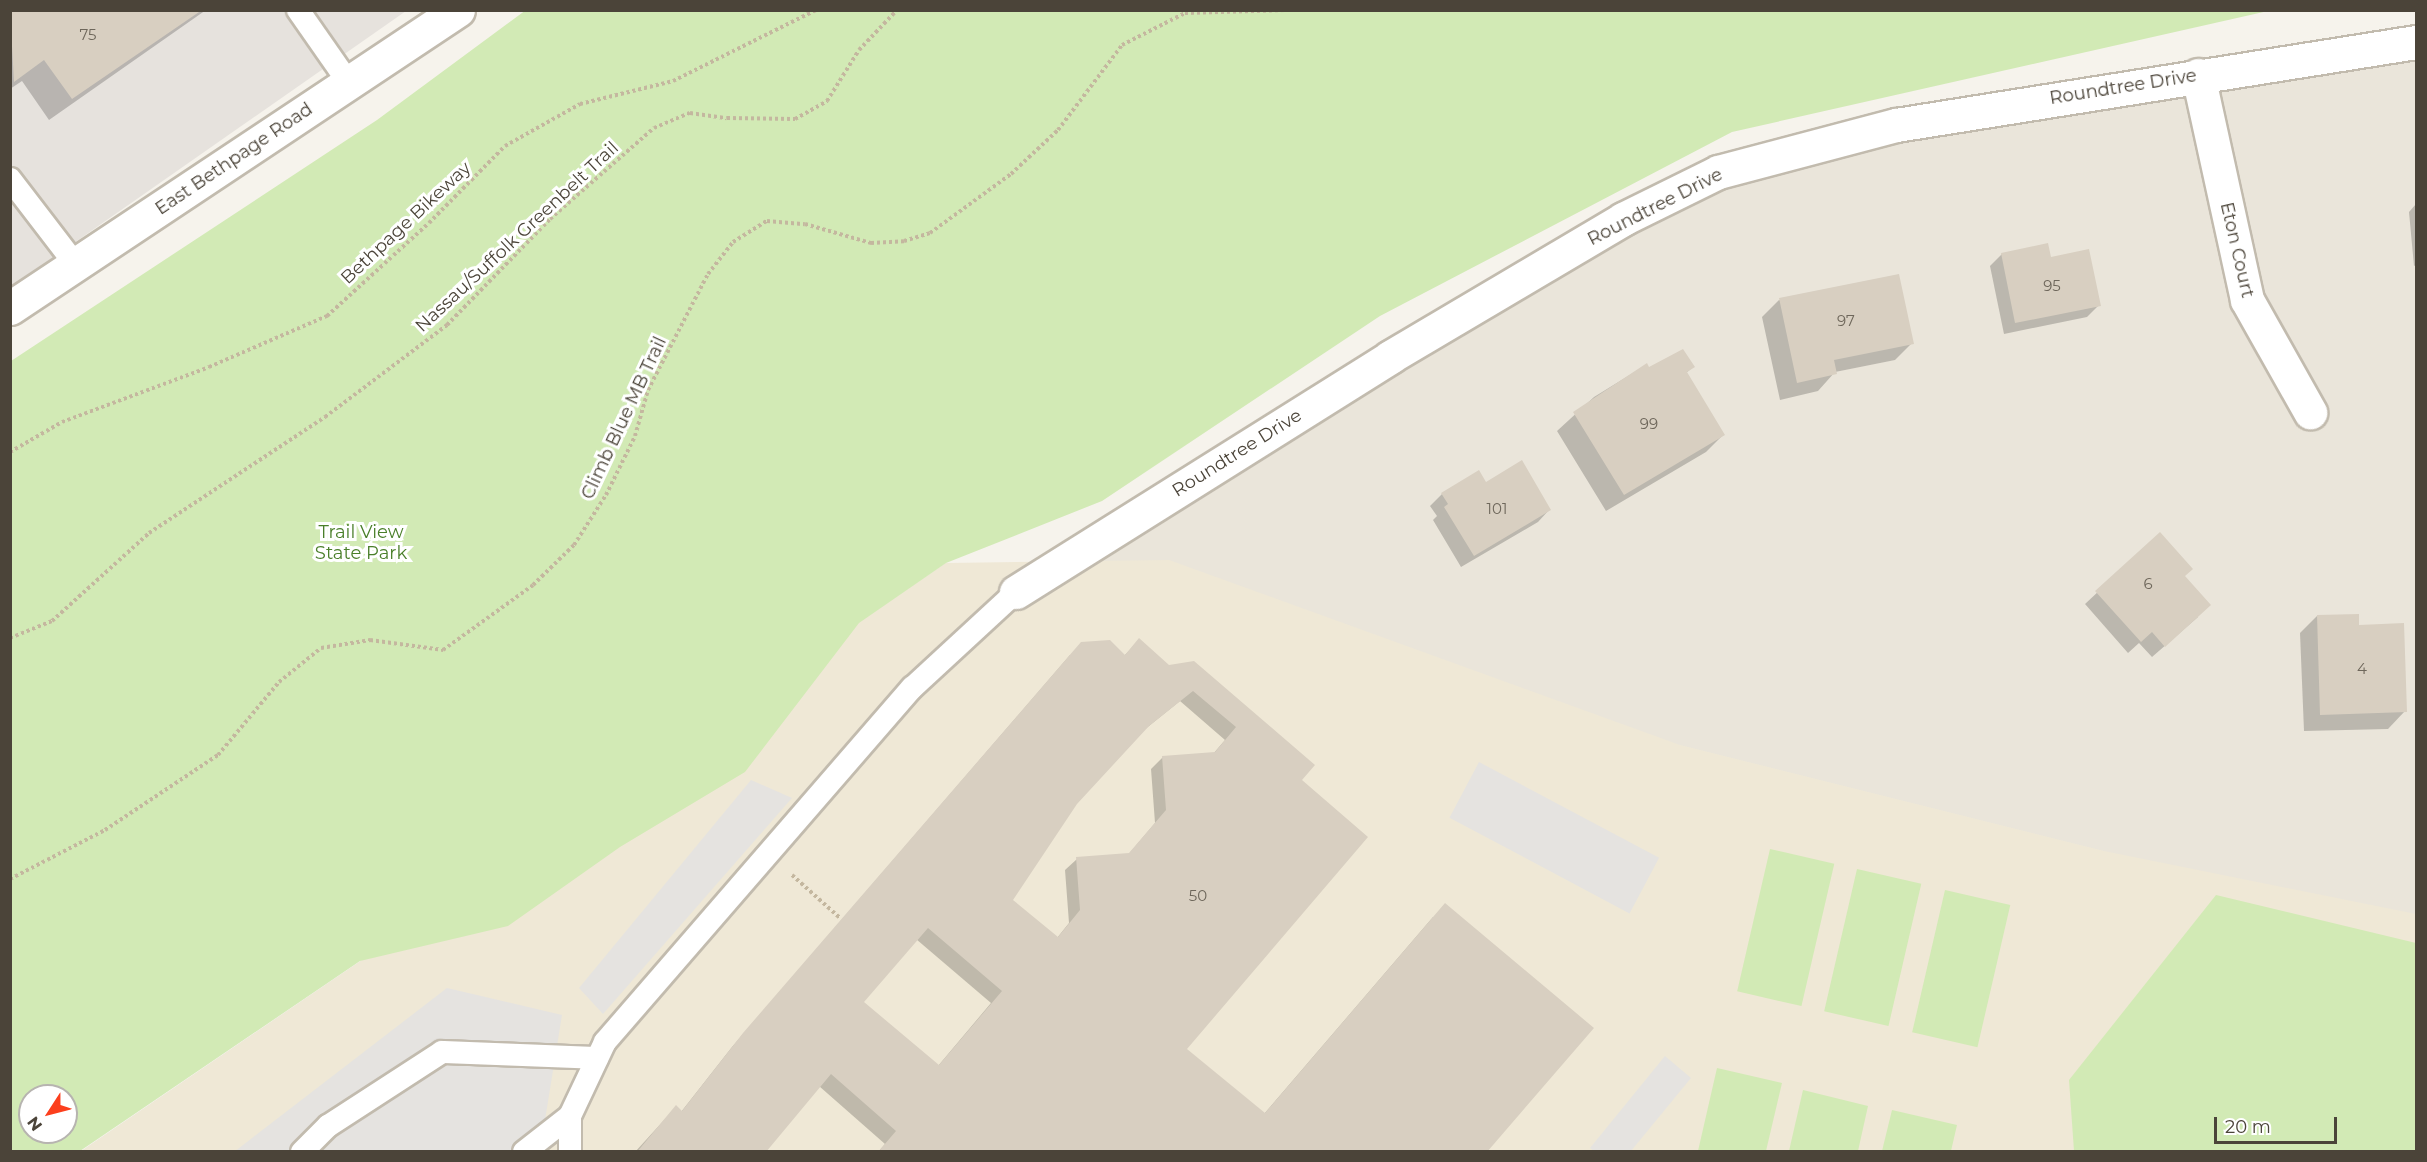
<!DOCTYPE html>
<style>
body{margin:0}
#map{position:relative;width:2427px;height:1162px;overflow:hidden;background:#f6f3ec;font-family:Montserrat,sans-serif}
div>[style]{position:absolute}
.residential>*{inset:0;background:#eae5da}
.industrial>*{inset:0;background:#e6e2dd}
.education>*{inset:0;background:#efe8d6}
.green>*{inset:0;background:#d2eab5;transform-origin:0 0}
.parking>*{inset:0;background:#e5e3e0;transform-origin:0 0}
.shadow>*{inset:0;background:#0003}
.building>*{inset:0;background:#d8cfc1}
.path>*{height:4px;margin-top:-2px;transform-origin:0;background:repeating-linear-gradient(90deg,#c4b79f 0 3px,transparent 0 6px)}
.roads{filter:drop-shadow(2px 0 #c2bbae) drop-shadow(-2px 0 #c2bbae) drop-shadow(0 2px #c2bbae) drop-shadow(0 -2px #c2bbae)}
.service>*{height:22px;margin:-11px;padding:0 11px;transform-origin:11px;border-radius:11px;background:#fff}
.minor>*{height:33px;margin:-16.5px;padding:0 16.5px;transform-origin:16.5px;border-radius:16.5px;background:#fff}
span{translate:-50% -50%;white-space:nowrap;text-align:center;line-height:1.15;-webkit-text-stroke:6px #fff;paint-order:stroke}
.number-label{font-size:15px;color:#6e675b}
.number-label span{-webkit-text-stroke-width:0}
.street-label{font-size:18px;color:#4b4439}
.park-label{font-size:18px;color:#4a7f2a}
.frame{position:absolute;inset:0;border:12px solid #4b4439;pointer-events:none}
.north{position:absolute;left:18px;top:1084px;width:60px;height:60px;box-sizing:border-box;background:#fff;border:2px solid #b7b4b0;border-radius:50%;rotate:234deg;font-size:16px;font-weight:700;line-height:24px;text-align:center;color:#4b4439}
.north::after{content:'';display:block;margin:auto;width:21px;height:27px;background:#fc3f1d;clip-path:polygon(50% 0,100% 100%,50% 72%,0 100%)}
.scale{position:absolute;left:2214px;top:1117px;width:123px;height:27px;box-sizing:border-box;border:3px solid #4b4439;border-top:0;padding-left:8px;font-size:18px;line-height:21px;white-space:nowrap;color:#4b4439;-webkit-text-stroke:4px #fff;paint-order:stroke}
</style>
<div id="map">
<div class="residential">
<i style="clip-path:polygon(2416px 42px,2416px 1151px,80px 1152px,946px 563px,1016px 592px,1718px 172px)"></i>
</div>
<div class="industrial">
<i style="clip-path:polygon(11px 11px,406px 11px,11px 287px)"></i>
</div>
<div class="education">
<i style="clip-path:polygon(1169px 560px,1680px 745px,2104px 851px,2416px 914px,2416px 1151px,80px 1152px,946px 563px)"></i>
</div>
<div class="green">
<i style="clip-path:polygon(evenodd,526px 10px,2268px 10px,2268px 11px,1732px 132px,1380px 316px,1102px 501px,946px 563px,859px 623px,745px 772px,620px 847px,508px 926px,360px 961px,80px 1151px,11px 1151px,11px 361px,377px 120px,526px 10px,30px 1096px,66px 1096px,66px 1132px,30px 1132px,30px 1096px)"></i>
<i style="left:1770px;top:849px;width:66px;height:146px;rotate:13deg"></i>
<i style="left:1857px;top:869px;width:66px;height:146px;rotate:13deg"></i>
<i style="left:1945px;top:890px;width:67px;height:146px;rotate:13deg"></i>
<i style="clip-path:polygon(2216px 895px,2416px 943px,2416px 1151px,2074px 1151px,2069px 1080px)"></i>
<i style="clip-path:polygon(1717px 1068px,1782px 1083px,1766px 1151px,1698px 1151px)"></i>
<i style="clip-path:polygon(1803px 1090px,1868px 1106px,1858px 1151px,1789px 1151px)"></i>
<i style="clip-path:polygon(1892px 1110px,1957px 1125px,1951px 1151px,1882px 1151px)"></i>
</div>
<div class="parking">
<i style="left:1479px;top:762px;width:204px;height:63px;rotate:28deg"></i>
<i style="clip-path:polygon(751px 780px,792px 798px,603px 1014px,579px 988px)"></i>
<i style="clip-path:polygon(447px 988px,562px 1015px,540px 1151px,234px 1152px)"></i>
<i style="clip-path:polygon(1665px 1056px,1691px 1078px,1631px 1151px,1594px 1151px,1590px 1148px)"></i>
</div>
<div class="shadow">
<i style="clip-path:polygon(10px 10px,206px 10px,49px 120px,22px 81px,10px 89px)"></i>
<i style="clip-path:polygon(2416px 204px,2416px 265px,2414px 266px,2409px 212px)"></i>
<i style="clip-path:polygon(2002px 254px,2050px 259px,2099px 305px,2087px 317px,2004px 334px,1990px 266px)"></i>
<i style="clip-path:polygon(1779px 300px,1912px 343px,1895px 360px,1835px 372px,1818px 391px,1780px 400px,1762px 317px)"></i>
<i style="clip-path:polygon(1646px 365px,1648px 369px,1693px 367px,1686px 373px,1723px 435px,1706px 452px,1606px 511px,1557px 431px,1594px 397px)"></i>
<i style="clip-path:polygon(1486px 484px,1549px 510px,1538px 522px,1461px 567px,1433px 520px,1437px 516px,1430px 506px,1442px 494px)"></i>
<i style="clip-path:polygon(2160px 534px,2183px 576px,2198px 617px,2152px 657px,2139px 643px,2128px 653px,2085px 604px)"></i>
<i style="clip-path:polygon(2317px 616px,2357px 626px,2405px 711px,2388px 729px,2304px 731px,2300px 633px)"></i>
<i style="clip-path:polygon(evenodd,1139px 640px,1299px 780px,1185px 1049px,1264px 1114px,1433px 917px,1485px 1152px,878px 1152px,885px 1144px,819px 1086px,764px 1152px,635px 1152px,676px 1107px,681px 1112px,732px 1047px,1070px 655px,1124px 656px,1139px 640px,1180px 701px,1225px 740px,1213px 754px,1163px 757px,1151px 769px,1155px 823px,1128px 855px,1077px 859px,1065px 870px,1069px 923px,1057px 938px,1011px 901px,1075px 803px,1139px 734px,1180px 701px,1139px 640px,916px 939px,991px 1003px,938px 1066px,862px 1002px,916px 939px)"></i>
</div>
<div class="building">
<i style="clip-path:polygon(10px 10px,202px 10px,72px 99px,44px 60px,14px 82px)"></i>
<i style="clip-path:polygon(2048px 243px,2051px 257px,2089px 249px,2101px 306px,2015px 323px,2001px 253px)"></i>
<i style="clip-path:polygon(1899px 274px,1914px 344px,1834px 360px,1837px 374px,1797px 383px,1779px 298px)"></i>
<i style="clip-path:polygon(1683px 349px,1695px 367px,1687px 372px,1725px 435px,1624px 495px,1573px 412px,1647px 363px,1649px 367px)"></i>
<i style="clip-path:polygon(1522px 460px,1551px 510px,1474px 556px,1444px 507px,1448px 504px,1441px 493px,1479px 470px,1486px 482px)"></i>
<i style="clip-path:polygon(2160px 532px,2193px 569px,2185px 576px,2211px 605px,2165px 647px,2152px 632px,2141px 642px,2095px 591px)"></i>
<i style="clip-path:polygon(2359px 614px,2359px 625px,2404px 623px,2407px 712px,2320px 715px,2317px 615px)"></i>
<i style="clip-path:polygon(evenodd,1139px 638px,1169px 665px,1194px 661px,1315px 765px,1302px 780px,1368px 837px,1187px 1049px,1265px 1113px,1445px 903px,1594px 1028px,1487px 1152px,878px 1152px,896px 1131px,831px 1074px,766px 1152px,637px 1152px,676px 1105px,682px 1111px,743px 1033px,1081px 642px,1110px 640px,1125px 655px,1139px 638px,1193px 691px,1236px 727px,1215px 752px,1162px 756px,1166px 810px,1129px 853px,1076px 857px,1080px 910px,1058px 937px,1013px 900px,1077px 804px,1149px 726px,1193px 691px,1139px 638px,928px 928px,1002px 991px,939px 1065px,864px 1002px,928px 928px)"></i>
</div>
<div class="path">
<i style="left:10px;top:452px;width:60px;rotate:-30deg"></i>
<i style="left:62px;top:422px;width:157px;rotate:-20.5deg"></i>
<i style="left:209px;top:367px;width:129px;rotate:-23.4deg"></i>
<i style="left:327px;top:316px;width:138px;rotate:-42.4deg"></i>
<i style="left:429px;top:223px;width:108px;rotate:-45.4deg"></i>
<i style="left:505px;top:146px;width:86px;rotate:-29.2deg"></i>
<i style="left:580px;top:104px;width:96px;rotate:-13.9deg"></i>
<i style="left:673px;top:81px;width:160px;rotate:-26.4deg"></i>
<i style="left:10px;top:638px;width:45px;rotate:-22deg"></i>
<i style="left:52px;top:621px;width:131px;rotate:-42.2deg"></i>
<i style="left:149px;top:533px;width:211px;rotate:-33.4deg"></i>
<i style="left:325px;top:417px;width:153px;rotate:-37deg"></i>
<i style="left:447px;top:325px;width:148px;rotate:-45.8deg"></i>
<i style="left:550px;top:219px;width:138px;rotate:-41.2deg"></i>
<i style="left:654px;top:128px;width:39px;rotate:-23deg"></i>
<i style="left:690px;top:113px;width:37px;rotate:8deg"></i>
<i style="left:727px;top:118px;width:68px;rotate:0.8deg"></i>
<i style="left:795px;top:119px;width:37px;rotate:-29deg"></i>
<i style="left:827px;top:101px;width:60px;rotate:-57.9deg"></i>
<i style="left:859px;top:50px;width:55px;rotate:-46.5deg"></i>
<i style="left:792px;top:875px;width:66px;rotate:41.9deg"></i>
<i style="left:10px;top:879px;width:107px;rotate:-27.3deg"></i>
<i style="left:105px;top:830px;width:136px;rotate:-33.6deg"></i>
<i style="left:218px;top:755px;width:95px;rotate:-50.1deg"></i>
<i style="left:279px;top:682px;width:54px;rotate:-39deg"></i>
<i style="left:321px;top:648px;width:50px;rotate:-9.3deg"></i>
<i style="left:370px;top:640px;width:74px;rotate:7.8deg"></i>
<i style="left:443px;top:650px;width:111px;rotate:-35.8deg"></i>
<i style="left:533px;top:585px;width:57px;rotate:-44.3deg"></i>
<i style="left:574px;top:545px;width:59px;rotate:-57.4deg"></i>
<i style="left:606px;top:495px;width:66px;rotate:-63.8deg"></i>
<i style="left:635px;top:436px;width:48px;rotate:-74.2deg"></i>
<i style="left:648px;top:390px;width:131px;rotate:-62.7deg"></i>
<i style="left:708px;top:274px;width:41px;rotate:-52deg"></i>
<i style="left:733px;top:242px;width:40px;rotate:-32deg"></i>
<i style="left:767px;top:221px;width:38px;rotate:5deg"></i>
<i style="left:805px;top:224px;width:69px;rotate:16.1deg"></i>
<i style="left:871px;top:243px;width:33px;rotate:-3deg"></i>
<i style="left:904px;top:241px;width:27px;rotate:-17deg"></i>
<i style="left:930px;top:233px;width:100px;rotate:-36.1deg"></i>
<i style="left:1011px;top:174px;width:64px;rotate:-43.1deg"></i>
<i style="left:1058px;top:130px;width:106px;rotate:-53deg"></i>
<i style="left:1122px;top:45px;width:71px;rotate:-26.9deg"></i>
<i style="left:1185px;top:13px;width:100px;rotate:-1.7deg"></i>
</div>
<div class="roads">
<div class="service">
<i style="left:298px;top:10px;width:89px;rotate:55.1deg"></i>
<i style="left:10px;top:179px;width:108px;rotate:52.5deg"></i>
<i style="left:302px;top:1152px;width:37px;rotate:-45deg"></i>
<i style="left:328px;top:1126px;width:136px;rotate:-33deg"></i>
<i style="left:442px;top:1052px;width:155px;rotate:2.2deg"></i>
<i style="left:524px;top:1152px;width:58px;rotate:-38deg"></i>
<i style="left:570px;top:1152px;width:36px;rotate:-90deg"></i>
<i style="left:570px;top:1116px;width:82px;rotate:-64.7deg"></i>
<i style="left:605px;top:1042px;width:469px;rotate:-49.1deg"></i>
<i style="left:912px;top:688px;width:142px;rotate:-42.7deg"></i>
</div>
<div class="minor">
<i style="left:2198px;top:75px;width:230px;rotate:77.7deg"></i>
<i style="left:2247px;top:300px;width:129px;rotate:60.6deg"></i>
<i style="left:10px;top:308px;width:538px;rotate:-33.63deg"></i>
<i style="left:1016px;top:592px;width:442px;rotate:-32.1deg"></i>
<i style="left:1390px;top:357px;width:271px;rotate:-30.6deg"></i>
<i style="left:1623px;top:219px;width:106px;rotate:-26.3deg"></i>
<i style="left:1718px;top:172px;width:184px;rotate:-14.8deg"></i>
<i style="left:1896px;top:125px;width:527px;rotate:-9.07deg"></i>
</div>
</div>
<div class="number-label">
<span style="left:88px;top:35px">75</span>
<span style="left:2052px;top:286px">95</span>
<span style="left:1846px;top:321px">97</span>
<span style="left:1649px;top:424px">99</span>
<span style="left:1497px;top:509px">101</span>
<span style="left:2148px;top:584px">6</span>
<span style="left:2362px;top:669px">4</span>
<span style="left:1198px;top:896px">50</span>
</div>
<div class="street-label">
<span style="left:2123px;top:87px;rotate:-9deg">Roundtree Drive</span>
<span style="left:234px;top:159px;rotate:-34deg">East Bethpage Road</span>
<span style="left:1655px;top:207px;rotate:-27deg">Roundtree Drive</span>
<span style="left:406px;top:223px;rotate:-43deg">Bethpage Bikeway</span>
<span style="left:517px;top:237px;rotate:-43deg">Nassau/Suffolk Greenbelt Trail</span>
<span style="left:2237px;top:250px;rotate:77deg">Eton Court</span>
<span style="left:624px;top:418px;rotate:-65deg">Climb Blue MB Trail</span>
<span style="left:1237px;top:453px;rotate:-32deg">Roundtree Drive</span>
</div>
<div class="park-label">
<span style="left:361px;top:543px">Trail View<br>State Park</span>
</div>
<div class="frame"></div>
<div class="north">N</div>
<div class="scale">20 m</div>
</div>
